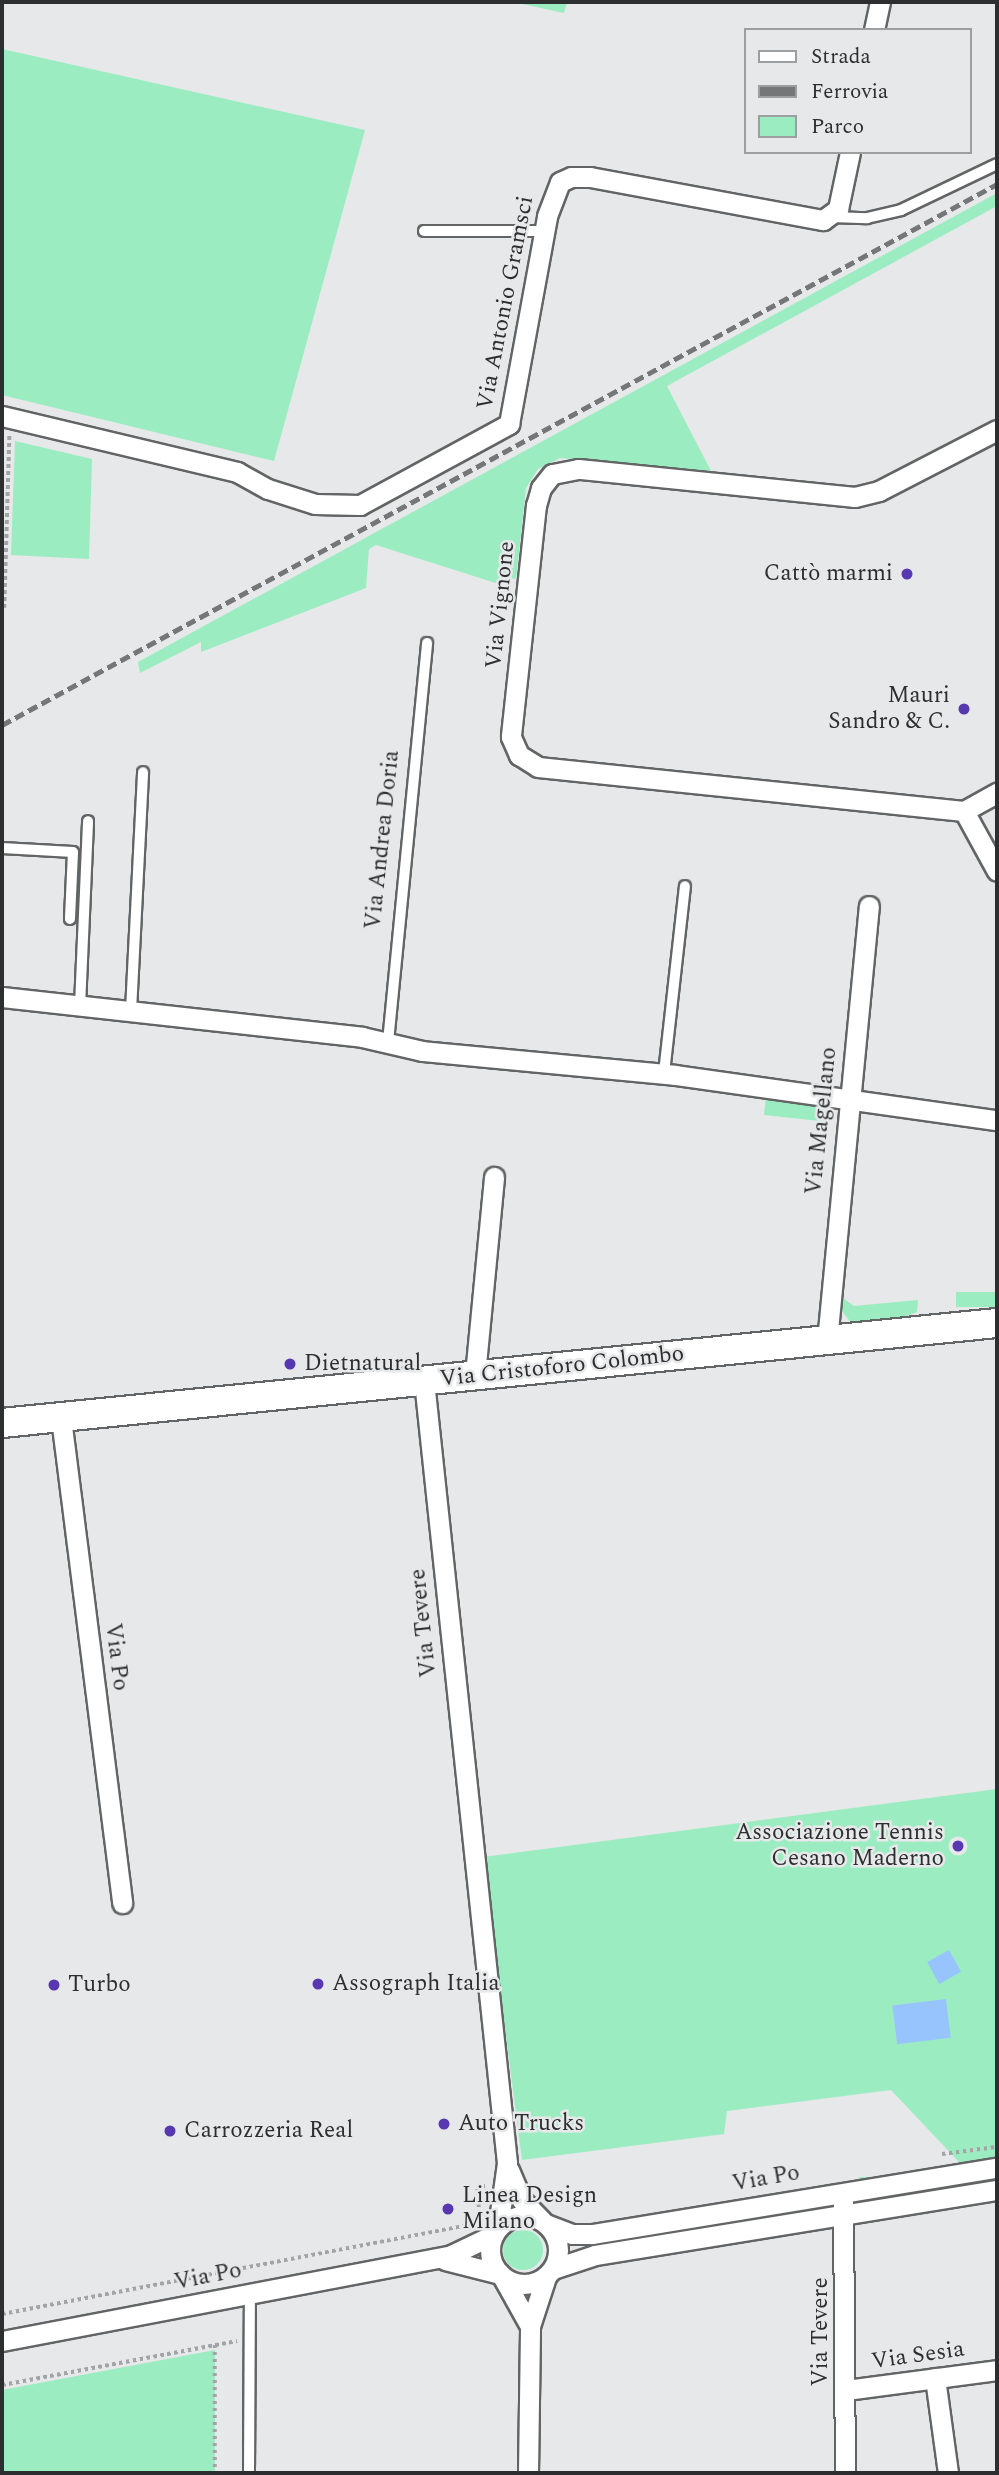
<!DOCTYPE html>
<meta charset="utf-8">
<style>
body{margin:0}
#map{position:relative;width:999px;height:2475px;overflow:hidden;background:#e6e8e9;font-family:Spectral,serif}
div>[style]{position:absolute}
.green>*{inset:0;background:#9bedc1;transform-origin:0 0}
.round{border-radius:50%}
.water>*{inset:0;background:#98c4fe;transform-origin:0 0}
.path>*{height:3.5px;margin-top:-1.75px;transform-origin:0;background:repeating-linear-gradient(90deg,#a3a4a5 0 3.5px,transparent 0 7px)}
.roads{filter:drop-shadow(2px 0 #626465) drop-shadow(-2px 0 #626465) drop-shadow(0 2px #626465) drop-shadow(0 -2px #626465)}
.lane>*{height:10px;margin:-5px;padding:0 5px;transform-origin:5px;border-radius:5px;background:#fff}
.street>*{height:19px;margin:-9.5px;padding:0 9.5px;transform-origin:9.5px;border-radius:9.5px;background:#fff}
.street>.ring{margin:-9.5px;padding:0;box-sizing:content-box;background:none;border:19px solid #fff;border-radius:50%}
.secondary>*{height:28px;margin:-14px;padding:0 14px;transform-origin:14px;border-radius:14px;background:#fff}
.rail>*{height:5px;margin-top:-2.5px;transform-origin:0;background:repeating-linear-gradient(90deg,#747677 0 10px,transparent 0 15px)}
.dots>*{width:19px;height:19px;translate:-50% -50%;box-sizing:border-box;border:4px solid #e6e8e9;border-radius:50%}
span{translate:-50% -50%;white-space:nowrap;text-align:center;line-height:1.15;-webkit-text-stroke:5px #e6e8e9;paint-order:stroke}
.street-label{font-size:23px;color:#2d2e2f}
.poi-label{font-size:23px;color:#2d2e2f}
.right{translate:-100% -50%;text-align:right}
.left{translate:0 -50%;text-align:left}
.frame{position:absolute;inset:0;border:4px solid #2d2e2f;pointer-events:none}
.legend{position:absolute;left:744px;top:28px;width:228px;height:126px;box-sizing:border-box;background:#e6e8e9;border:2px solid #9c9e9f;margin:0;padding:9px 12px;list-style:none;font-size:21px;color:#2d2e2f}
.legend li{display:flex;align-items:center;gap:14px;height:35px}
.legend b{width:35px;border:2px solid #9c9e9f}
</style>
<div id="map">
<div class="green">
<i style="clip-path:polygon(513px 2px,567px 2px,564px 13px)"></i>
<i style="clip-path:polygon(2px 49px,365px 130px,274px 461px,2px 395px)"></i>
<i style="clip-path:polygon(997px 193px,997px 206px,667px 386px,711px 471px,560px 458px,538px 469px,526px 488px,516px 579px,503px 577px,502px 585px,376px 545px,369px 549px,366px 588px,201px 652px,201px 642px,140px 673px,138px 662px)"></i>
<i style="clip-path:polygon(15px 441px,92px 459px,89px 559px,11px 555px)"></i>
<i style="clip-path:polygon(766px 1097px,825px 1103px,830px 1112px,829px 1122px,764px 1115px)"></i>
<i style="left:997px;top:1292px;width:15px;height:41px;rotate:90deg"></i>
<i style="clip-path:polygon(840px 1296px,854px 1306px,918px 1300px,917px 1312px,891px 1322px,852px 1324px,841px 1310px)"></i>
<i style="clip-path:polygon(997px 1789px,997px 2158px,960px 2163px,891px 2090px,727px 2111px,724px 2134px,522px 2160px,483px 1857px)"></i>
<i style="left:997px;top:2177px;width:4px;height:138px;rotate:90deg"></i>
<i style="clip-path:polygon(831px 2201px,832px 2206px,597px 2246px,596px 2242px)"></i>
<i class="round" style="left:503px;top:2230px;width:40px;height:40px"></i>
<i style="clip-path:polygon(215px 2350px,215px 2473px,2px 2473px,2px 2390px)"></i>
</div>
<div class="water">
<i style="left:949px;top:1950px;width:25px;height:25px;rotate:61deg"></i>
<i style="left:946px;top:1999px;width:39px;height:54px;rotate:83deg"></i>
</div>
<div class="path">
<i style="left:4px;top:608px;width:173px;rotate:-88.3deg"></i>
<i style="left:942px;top:2154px;width:55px;rotate:-7.3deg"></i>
<i style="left:479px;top:2214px;width:27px;rotate:-94deg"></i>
<i style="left:477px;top:2187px;width:8px;rotate:-7deg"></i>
<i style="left:2px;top:2314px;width:473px;rotate:-10.8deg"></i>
<i style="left:215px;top:2345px;width:128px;rotate:90deg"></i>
<i style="left:2px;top:2385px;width:239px;rotate:-10.6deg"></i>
</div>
<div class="roads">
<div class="lane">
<i style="left:831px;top:217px;width:36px;rotate:2deg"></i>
<i style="left:867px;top:218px;width:35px;rotate:-13deg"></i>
<i style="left:901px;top:210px;width:106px;rotate:-25.6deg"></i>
<i style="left:424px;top:231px;width:120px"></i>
<i style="left:2px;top:848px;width:71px;rotate:3.2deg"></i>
<i style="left:73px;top:852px;width:67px;rotate:92.6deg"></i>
<i style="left:80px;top:1006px;width:185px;rotate:-87.5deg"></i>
<i style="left:131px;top:1011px;width:239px;rotate:-87.1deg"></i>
<i style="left:388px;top:1042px;width:401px;rotate:-84.4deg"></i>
<i style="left:664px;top:1073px;width:188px;rotate:-83.6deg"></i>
<i style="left:249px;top:2473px;width:180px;rotate:-89.7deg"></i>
</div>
<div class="street">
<i style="left:874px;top:30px;width:29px;rotate:-78deg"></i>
<i style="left:2px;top:416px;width:242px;rotate:13.4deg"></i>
<i style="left:237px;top:472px;width:35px;rotate:29deg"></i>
<i style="left:268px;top:489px;width:49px;rotate:17.7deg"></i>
<i style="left:315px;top:504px;width:45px;rotate:1.3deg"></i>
<i style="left:360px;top:505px;width:170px;rotate:-28.5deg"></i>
<i style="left:509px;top:424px;width:211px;rotate:-79.6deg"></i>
<i style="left:547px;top:216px;width:36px;rotate:-69deg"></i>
<i style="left:560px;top:182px;width:12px;rotate:-24deg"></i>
<i style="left:571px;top:177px;width:19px"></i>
<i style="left:590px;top:177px;width:237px;rotate:10.5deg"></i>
<i style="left:823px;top:220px;width:19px;rotate:-36deg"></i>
<i style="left:838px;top:209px;width:58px;rotate:-78.1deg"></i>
<i style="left:997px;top:430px;width:133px;rotate:152.7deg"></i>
<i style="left:879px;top:491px;width:25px;rotate:166deg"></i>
<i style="left:855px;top:497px;width:278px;rotate:-174.2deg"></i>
<i style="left:578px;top:469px;width:26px;rotate:169deg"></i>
<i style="left:552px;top:474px;width:18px;rotate:128deg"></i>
<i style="left:541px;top:488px;width:18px;rotate:106deg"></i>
<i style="left:536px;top:505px;width:233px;rotate:96.2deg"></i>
<i style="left:511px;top:737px;width:20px;rotate:66deg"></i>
<i style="left:519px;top:755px;width:22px;rotate:32deg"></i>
<i style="left:538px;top:767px;width:428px;rotate:5.9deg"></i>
<i style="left:964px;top:811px;width:68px;rotate:61.2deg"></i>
<i style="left:964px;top:811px;width:38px;rotate:-29deg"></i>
<i style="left:2px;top:997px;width:362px;rotate:6.3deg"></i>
<i style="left:362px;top:1037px;width:62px;rotate:13.1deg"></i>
<i style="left:422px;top:1051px;width:254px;rotate:5.4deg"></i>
<i style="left:675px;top:1075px;width:325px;rotate:8deg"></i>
<i style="left:827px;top:1341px;width:437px;rotate:-84.5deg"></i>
<i style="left:475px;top:1375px;width:199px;rotate:-84.5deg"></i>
<i style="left:424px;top:1381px;width:786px;rotate:83.94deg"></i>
<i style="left:507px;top:2163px;width:65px;rotate:98deg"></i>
<i style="left:61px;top:1418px;width:489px;rotate:82.8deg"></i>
<i style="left:509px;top:2170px;width:33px;rotate:67deg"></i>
<i style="left:522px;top:2200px;width:28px;rotate:46deg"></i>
<i style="left:843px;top:2199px;width:274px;rotate:89.6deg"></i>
<i class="ring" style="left:490px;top:2216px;width:49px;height:49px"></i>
<i style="left:546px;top:2224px;width:28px;rotate:21deg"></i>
<i style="left:572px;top:2234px;width:20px"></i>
<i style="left:592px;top:2234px;width:410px;rotate:-9.3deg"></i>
<i style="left:445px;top:2260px;width:57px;rotate:14.3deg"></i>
<i style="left:553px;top:2269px;width:44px;rotate:-18.4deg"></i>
<i style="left:595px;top:2255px;width:407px;rotate:-9.2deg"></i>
<i style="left:502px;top:2276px;width:57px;rotate:60.8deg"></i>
<i style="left:2px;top:2341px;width:457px;rotate:-10.8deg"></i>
<i style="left:451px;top:2255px;width:47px;rotate:-25.5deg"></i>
<i style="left:935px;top:2378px;width:96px;rotate:82.2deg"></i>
<i style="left:846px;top:2390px;width:152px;rotate:-7.5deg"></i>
<i style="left:528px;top:2473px;width:147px;rotate:-89.2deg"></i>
<i style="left:530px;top:2326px;width:52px;rotate:-71.9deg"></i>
</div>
<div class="secondary">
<i style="left:2px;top:1423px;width:1000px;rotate:-5.74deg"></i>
</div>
</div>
<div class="rail">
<i style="left:2px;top:725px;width:1133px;rotate:-28.53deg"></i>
</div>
<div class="dots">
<i style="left:907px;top:574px;background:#5838b1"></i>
<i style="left:964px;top:709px;background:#5838b1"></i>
<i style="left:290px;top:1364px;background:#5838b1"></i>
<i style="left:958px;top:1846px;background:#5838b1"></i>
<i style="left:318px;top:1984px;background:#5838b1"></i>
<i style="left:54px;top:1985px;background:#5838b1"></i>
<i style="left:444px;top:2124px;background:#5838b1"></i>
<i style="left:170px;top:2131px;background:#5838b1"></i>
<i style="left:448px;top:2209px;background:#5838b1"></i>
</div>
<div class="street-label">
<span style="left:506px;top:303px;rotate:-79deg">Via Antonio Gramsci</span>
<span style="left:501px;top:605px;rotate:-84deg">Via Vignone</span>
<span style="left:383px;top:840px;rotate:-84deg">Via Andrea Doria</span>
<span style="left:822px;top:1121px;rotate:-84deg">Via Magellano</span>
<span style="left:562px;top:1367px;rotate:-6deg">Via Cristoforo Colombo</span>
<span style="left:424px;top:1623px;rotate:-96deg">Via Tevere</span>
<span style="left:116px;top:1657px;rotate:83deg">Via Po</span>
<span style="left:766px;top:2179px;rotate:-10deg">Via Po</span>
<span style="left:208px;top:2277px;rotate:-11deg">Via Po</span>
<span style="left:821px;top:2332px;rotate:-90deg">Via Tevere</span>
<span style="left:918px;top:2356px;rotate:-8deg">Via Sesia</span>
</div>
<div class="poi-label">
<span class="right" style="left:893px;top:574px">Cattò marmi</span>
<span class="right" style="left:950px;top:709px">Mauri<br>Sandro &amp; C.</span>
<span class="left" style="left:304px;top:1364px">Dietnatural</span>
<span class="right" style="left:944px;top:1846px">Associazione Tennis<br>Cesano Maderno</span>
<span class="left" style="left:332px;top:1984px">Assograph Italia</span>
<span class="left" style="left:68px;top:1985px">Turbo</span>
<span class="left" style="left:458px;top:2124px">Auto Trucks</span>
<span class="left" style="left:184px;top:2131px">Carrozzeria Real</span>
<span class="left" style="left:462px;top:2209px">Linea Design<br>Milano</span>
</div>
<div class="frame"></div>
<ul class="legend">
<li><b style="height:9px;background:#fff"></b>Strada</li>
<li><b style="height:9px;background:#747677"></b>Ferrovia</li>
<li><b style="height:19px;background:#9bedc1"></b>Parco</li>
</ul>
</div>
